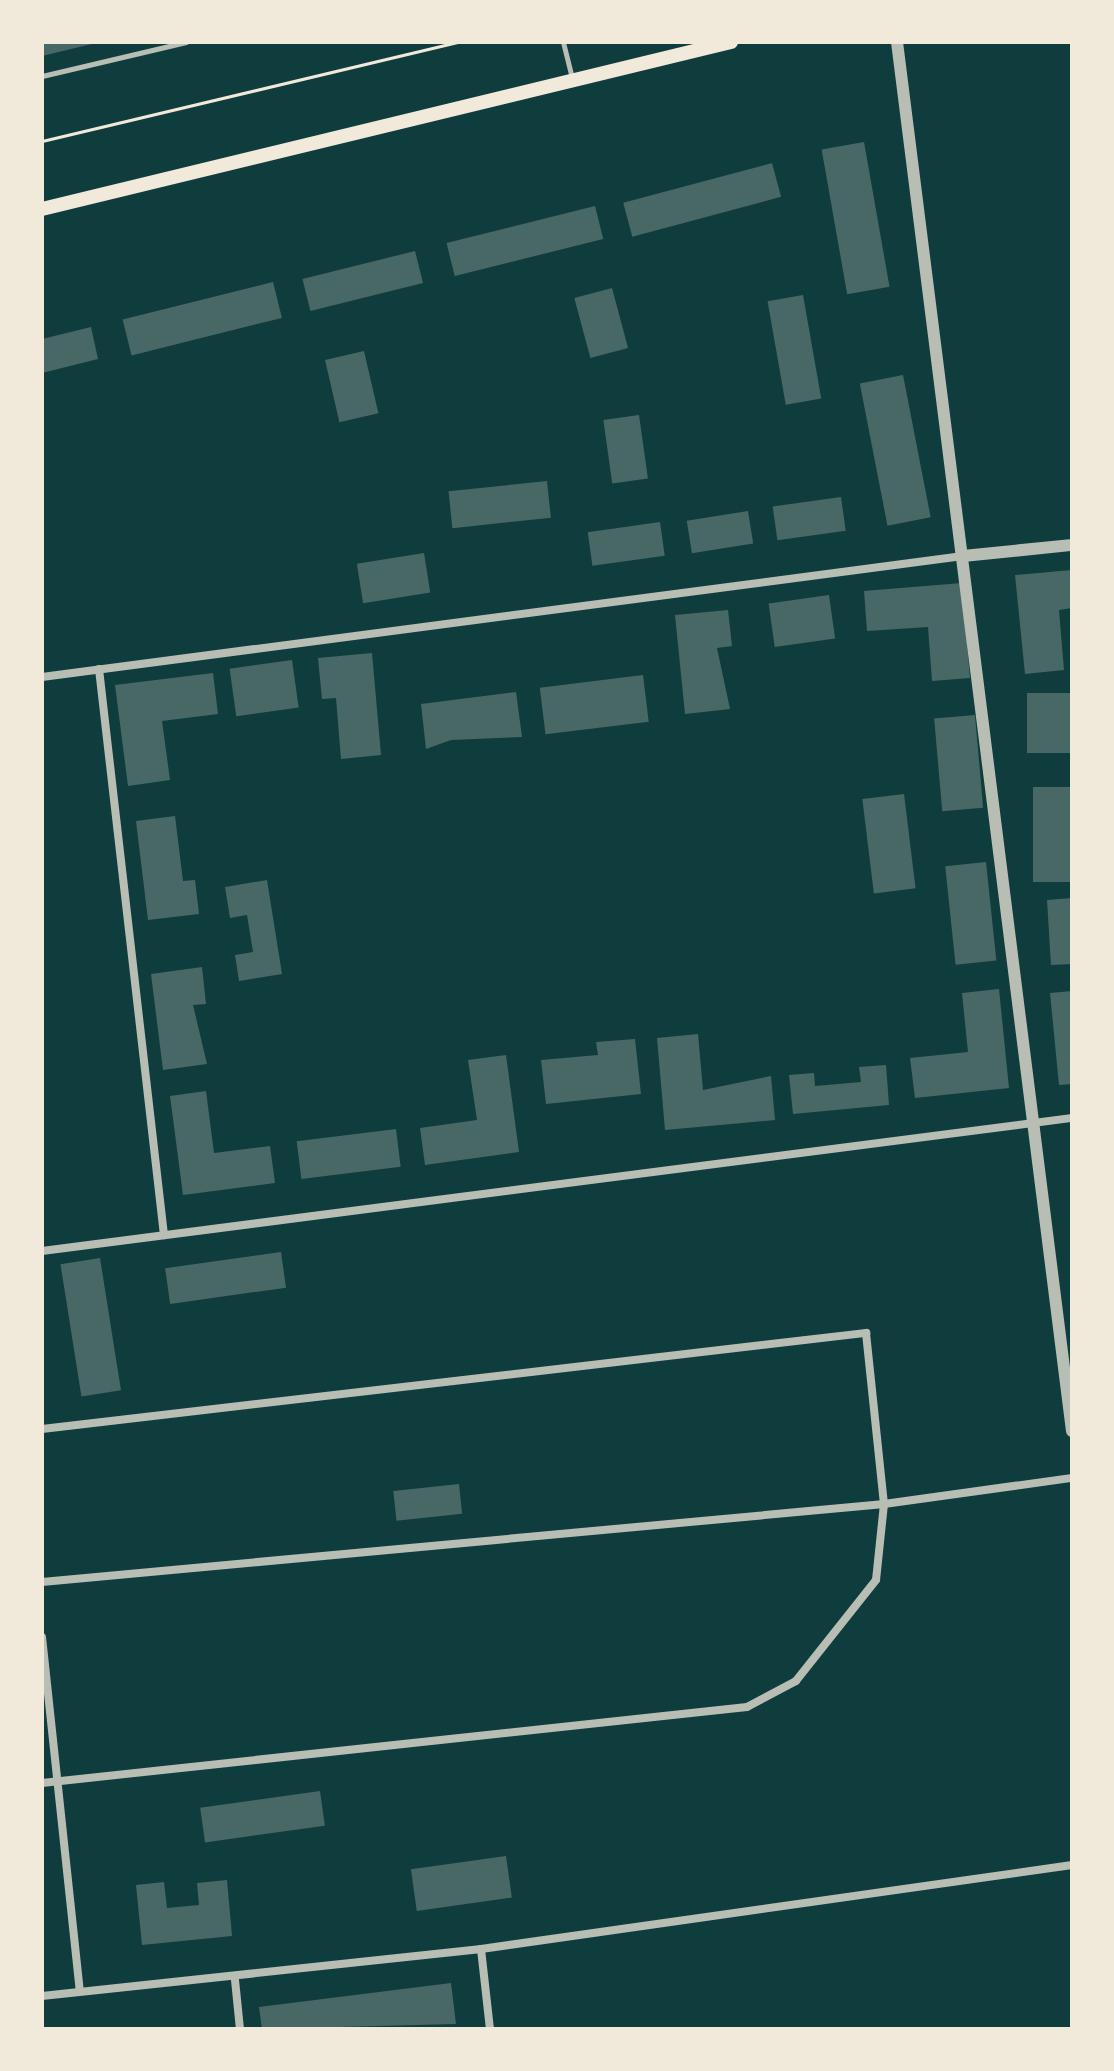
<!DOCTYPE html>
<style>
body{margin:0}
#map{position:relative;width:1114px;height:2071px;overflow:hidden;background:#0f3d3e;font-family:"Fira Sans",sans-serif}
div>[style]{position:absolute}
.building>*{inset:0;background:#486865;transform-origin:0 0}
.path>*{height:3px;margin:-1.5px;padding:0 1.5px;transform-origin:1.5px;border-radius:1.5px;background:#f1e9da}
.service>*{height:5px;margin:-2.5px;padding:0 2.5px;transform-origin:2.5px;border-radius:2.5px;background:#b8beb3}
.minor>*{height:8px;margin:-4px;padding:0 4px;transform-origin:4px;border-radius:4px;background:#b8beb3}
.tertiary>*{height:12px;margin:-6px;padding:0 6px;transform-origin:6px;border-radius:6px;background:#b8beb3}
.primary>*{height:14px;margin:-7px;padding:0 7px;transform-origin:7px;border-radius:7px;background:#f1e9da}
span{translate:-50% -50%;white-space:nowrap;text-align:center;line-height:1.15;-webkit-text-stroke:8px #f1e9da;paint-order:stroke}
.frame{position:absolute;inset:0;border:44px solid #f1e9da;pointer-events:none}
</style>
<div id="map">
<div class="building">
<i style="clip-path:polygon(42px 42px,96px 42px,96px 43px,42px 56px)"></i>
<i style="left:864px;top:142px;width:147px;height:43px;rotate:80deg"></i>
<i style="left:772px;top:163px;width:35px;height:154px;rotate:75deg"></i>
<i style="left:595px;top:206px;width:34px;height:153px;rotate:76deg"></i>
<i style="left:415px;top:251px;width:33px;height:116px;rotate:76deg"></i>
<i style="left:273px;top:282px;width:37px;height:155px;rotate:76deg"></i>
<i style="left:612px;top:288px;width:62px;height:39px;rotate:75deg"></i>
<i style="left:803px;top:295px;width:105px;height:36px;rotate:80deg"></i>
<i style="clip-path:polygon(91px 327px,98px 359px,42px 373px,42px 339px)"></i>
<i style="left:364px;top:351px;width:64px;height:40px;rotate:77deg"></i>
<i style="left:903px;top:375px;width:145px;height:44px;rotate:79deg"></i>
<i style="left:639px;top:415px;width:64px;height:36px;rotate:82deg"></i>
<i style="left:547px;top:481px;width:37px;height:99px;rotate:84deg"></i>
<i style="left:841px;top:497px;width:34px;height:69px;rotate:82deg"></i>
<i style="left:748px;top:511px;width:33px;height:62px;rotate:81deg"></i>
<i style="left:660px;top:522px;width:34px;height:73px;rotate:82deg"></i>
<i style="left:424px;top:553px;width:40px;height:68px;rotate:81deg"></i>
<i style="clip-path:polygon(1072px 570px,1072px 608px,1059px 610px,1064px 670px,1025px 674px,1015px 575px)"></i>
<i style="clip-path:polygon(962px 583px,970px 678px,932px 681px,928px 627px,867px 631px,864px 591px)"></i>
<i style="left:829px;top:595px;width:44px;height:61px;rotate:82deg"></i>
<i style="clip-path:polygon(728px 610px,732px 646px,717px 648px,730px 709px,685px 714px,675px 615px)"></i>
<i style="clip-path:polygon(372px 653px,381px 755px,341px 759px,336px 698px,322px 699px,318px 658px)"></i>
<i style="left:292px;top:660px;width:48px;height:63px;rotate:82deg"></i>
<i style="clip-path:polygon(213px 673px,218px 714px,162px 721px,170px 780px,128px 786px,115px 685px)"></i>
<i style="left:643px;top:675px;width:47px;height:104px;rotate:83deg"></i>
<i style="clip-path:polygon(516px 692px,522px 737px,451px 740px,426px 749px,421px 704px)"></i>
<i style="left:1072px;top:693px;width:60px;height:45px;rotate:90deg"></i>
<i style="left:975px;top:715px;width:93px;height:41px;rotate:85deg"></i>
<i style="left:1072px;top:787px;width:95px;height:39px;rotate:90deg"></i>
<i style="left:904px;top:794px;width:95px;height:42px;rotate:83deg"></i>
<i style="clip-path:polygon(175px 816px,183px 881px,195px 880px,199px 914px,148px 920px,136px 821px)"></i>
<i style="left:986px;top:862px;width:99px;height:41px;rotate:84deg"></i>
<i style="clip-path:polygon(267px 880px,282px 974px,239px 981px,235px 955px,253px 952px,247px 915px,230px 918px,225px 887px)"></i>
<i style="clip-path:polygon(1072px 898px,1072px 964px,1051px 965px,1047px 900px)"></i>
<i style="clip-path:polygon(202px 967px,206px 1004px,193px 1005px,207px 1064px,163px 1070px,151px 974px)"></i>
<i style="clip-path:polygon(999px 989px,1009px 1088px,915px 1098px,910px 1058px,968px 1052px,962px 993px)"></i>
<i style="clip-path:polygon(1072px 991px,1072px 1084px,1059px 1085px,1050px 993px)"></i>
<i style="clip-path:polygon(698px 1034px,703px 1090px,771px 1076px,775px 1120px,665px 1130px,657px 1038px)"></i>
<i style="clip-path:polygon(635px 1039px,641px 1094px,546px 1104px,541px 1060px,598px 1055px,596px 1042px)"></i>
<i style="clip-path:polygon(506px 1055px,519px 1152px,425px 1165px,420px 1128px,477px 1120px,468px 1060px)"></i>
<i style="clip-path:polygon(886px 1065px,889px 1105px,793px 1114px,789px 1075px,814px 1073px,815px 1086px,861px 1082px,859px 1067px)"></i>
<i style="clip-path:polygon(206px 1091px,214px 1153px,270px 1146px,275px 1183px,183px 1195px,170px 1096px)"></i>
<i style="left:396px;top:1129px;width:38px;height:100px;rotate:83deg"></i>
<i style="left:281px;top:1252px;width:36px;height:117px;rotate:82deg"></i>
<i style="left:100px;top:1258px;width:134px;height:40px;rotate:81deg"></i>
<i style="left:459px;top:1484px;width:30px;height:66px;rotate:84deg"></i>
<i style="left:320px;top:1791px;width:35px;height:121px;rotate:82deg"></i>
<i style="left:506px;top:1856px;width:42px;height:96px;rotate:82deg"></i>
<i style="clip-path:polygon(227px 1880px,232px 1936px,142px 1945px,136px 1885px,164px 1882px,167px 1908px,199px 1905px,197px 1883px)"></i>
<i style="clip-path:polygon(451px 1983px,456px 2024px,262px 2029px,259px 2007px)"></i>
</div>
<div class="path">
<i style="left:42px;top:141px;width:427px;rotate:-13.4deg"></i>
</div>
<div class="service">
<i style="left:563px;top:42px;width:38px;rotate:76deg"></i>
<i style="left:42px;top:76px;width:148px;rotate:-13.3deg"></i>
</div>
<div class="minor">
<i style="left:99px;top:669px;width:570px;rotate:83.45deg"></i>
<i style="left:42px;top:677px;width:929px;rotate:-7.48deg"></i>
<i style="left:42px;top:1251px;width:1039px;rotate:-7.36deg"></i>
<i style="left:42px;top:1429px;width:830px;rotate:-6.65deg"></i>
<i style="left:866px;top:1333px;width:172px;rotate:84deg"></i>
<i style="left:884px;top:1504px;width:76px;rotate:96deg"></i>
<i style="left:876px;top:1580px;width:129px;rotate:128.4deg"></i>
<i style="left:796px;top:1681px;width:55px;rotate:152deg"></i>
<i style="left:747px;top:1707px;width:709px;rotate:173.85deg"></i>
<i style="left:42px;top:1582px;width:846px;rotate:-5.29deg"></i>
<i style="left:884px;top:1504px;width:190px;rotate:-7.9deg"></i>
<i style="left:42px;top:1637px;width:356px;rotate:83.9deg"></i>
<i style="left:481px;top:1949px;width:81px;rotate:83.6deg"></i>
<i style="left:235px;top:1980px;width:49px;rotate:84.2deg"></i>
<i style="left:42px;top:1996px;width:442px;rotate:-6.1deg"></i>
<i style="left:481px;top:1949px;width:597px;rotate:-8.09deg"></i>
</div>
<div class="tertiary">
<i style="left:897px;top:42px;width:1400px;rotate:82.82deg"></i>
<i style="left:963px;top:556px;width:110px;rotate:-5.8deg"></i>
</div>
<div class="primary">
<i style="left:42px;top:209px;width:709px;rotate:-13.62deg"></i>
</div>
<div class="frame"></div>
</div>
